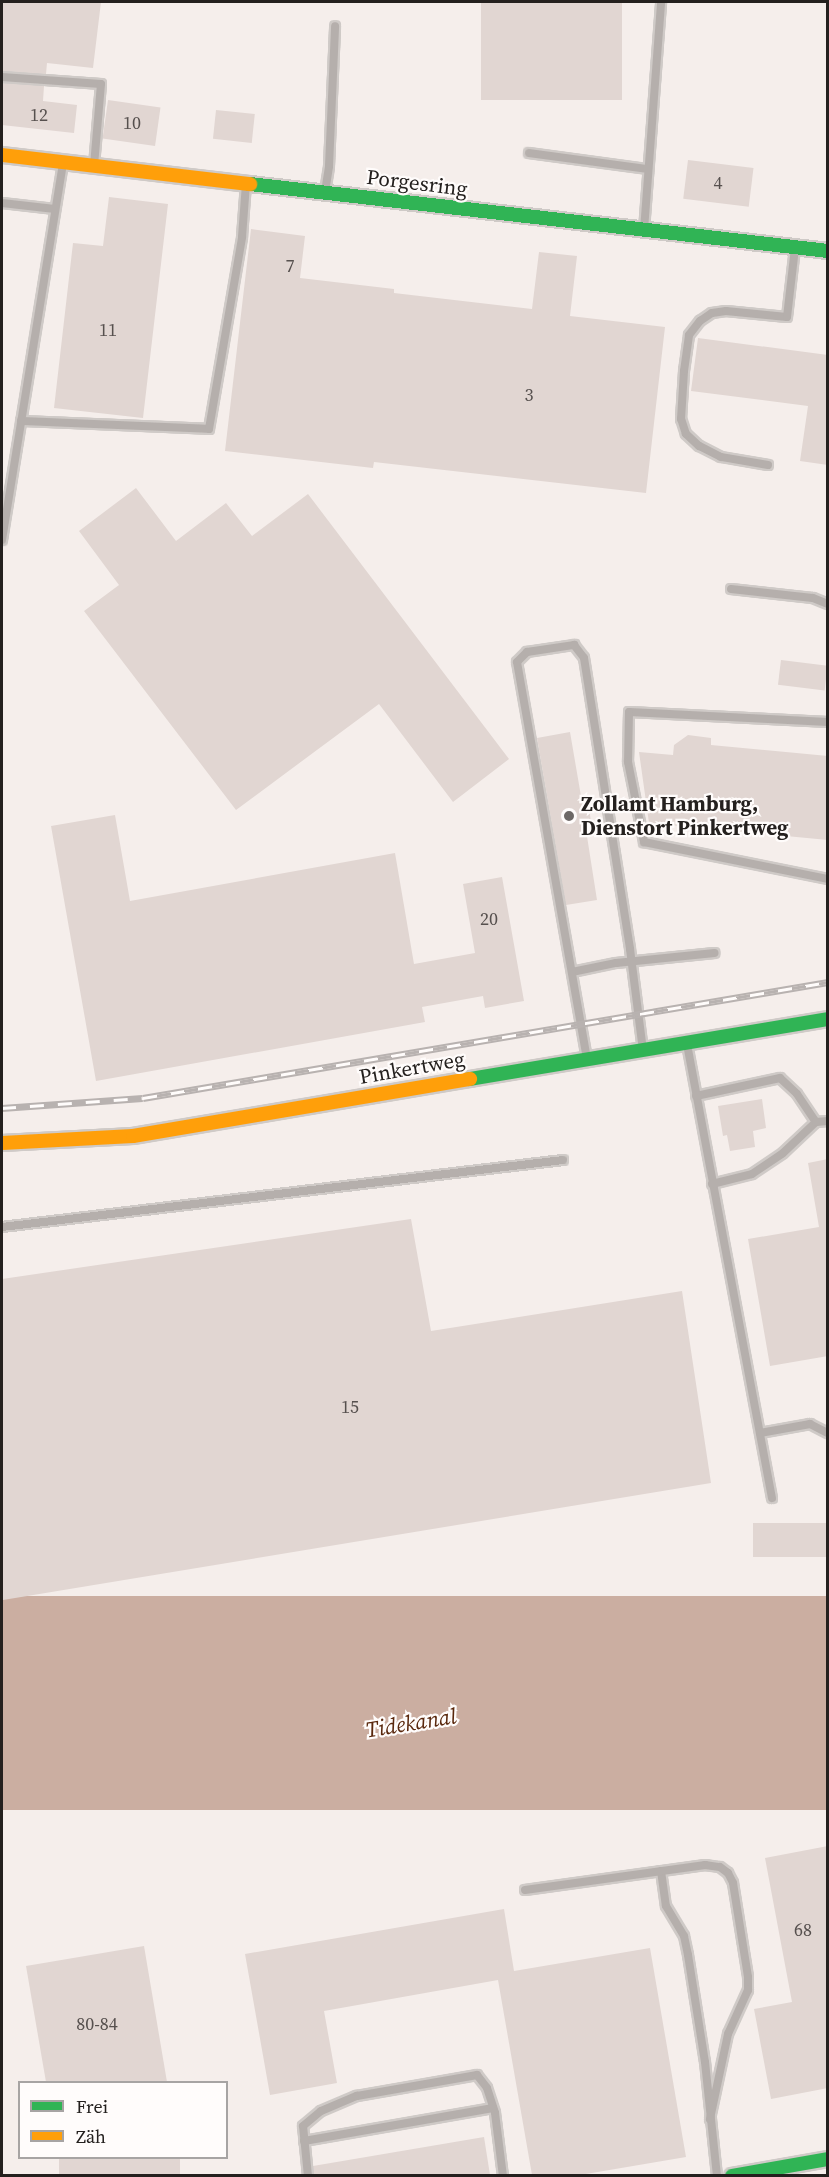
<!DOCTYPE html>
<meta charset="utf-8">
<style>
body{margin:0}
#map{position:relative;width:829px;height:2177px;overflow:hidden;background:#f5eeeb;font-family:"Source Serif 4",serif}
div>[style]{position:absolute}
.water>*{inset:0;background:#cbaea1;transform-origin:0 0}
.building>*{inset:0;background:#e1d6d2;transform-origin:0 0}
.roads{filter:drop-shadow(2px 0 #cfcac7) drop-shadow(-2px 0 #cfcac7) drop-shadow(0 2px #cfcac7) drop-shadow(0 -2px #cfcac7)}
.lane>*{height:8px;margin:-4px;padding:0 4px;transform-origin:4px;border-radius:4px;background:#b5afac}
.fast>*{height:14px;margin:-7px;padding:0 7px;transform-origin:7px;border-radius:7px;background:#30b455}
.slow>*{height:14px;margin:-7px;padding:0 7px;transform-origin:7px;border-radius:7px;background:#ff9f0a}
.rail>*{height:7px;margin-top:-3.5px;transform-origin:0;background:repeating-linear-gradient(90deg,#fffcfb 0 14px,#b8b2b0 0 28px);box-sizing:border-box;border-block:2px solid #b8b2b0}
.dots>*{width:16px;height:16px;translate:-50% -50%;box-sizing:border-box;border:3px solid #fffcfb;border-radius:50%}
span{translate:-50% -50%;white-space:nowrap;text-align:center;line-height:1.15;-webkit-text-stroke:4.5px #fffcfb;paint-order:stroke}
.number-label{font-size:18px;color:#56504e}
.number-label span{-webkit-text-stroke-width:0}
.street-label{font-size:21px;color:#24201e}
.poi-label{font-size:21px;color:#24201e;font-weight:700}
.left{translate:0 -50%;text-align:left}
.water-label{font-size:22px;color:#59270c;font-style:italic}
.frame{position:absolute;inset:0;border:3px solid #24201e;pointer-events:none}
.legend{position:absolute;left:18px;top:2081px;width:210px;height:78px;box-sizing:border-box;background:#fffcfb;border:2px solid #a7a4a3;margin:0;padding:8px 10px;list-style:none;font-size:18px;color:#24201e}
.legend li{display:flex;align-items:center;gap:12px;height:30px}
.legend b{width:30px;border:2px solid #a7a4a3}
</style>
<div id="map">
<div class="water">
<i style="left:827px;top:1596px;width:214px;height:837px;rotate:90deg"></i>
</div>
<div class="building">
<i style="clip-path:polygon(2px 2px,101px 2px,93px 68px,47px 63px,46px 74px,2px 71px)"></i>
<i style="left:481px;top:2px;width:141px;height:98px"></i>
<i style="clip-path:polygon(2px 83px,44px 86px,43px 101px,77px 105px,74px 133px,2px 125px)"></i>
<i style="left:108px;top:100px;width:53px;height:39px;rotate:8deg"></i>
<i style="left:216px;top:110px;width:39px;height:29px;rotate:6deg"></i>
<i style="left:688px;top:160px;width:66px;height:39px;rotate:7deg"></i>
<i style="clip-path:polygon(109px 197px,168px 204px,143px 418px,54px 408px,73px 243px,103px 246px)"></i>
<i style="clip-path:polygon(251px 229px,305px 236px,300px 278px,394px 289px,394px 293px,532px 309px,539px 252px,577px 256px,570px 316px,665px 327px,646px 493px,374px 462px,373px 468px,225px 451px)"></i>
<i style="clip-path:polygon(698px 338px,828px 355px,828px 465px,800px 461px,808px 406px,691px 391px)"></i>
<i style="clip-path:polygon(136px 488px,176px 541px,226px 503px,252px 536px,308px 494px,509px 759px,453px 802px,379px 704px,236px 810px,84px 611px,119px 585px,79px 531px)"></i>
<i style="left:781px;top:660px;width:47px;height:25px;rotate:7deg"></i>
<i style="clip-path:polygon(570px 732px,582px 802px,588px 801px,592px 829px,586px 830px,597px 900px,566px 905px,537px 738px)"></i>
<i style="clip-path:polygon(688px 735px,711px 738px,711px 745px,828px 756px,828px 840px,649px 823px,639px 752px,673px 755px,674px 745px)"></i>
<i style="clip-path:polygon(115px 815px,130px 901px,395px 853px,414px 964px,475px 953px,463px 884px,502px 877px,524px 1001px,485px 1008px,483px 996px,422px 1007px,425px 1022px,96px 1081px,51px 826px)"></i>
<i style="clip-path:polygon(762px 1099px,766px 1128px,753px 1131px,755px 1147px,730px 1151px,727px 1135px,723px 1136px,718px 1106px)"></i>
<i style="clip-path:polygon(828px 1159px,828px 1356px,770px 1366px,748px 1239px,819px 1227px,808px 1163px)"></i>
<i style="clip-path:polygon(411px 1219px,431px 1331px,682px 1291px,711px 1483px,3px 1600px,2px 1279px)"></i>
<i style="left:828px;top:1523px;width:34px;height:75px;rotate:90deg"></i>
<i style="clip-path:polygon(828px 1846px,828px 2088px,771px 2099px,754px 2009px,792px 2002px,765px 1858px)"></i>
<i style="clip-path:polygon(504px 1909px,514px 1971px,650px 1948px,686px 2157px,580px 2175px,532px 2175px,498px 1980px,324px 2011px,337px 2083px,270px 2095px,245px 1954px)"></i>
<i style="clip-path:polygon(144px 1946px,167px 2082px,46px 2082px,26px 1966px)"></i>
<i style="clip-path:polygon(484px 2137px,490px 2175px,314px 2175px,313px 2166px)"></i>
<i style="left:59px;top:2157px;width:121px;height:18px"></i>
</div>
<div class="roads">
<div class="lane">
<i style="left:2px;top:77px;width:99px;rotate:4deg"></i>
<i style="left:101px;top:84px;width:82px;rotate:94.9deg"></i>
<i style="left:529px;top:153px;width:120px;rotate:7.7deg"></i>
<i style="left:325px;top:192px;width:26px;rotate:-81deg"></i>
<i style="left:329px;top:166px;width:140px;rotate:-87.5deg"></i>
<i style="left:2px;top:203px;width:53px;rotate:6.5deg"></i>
<i style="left:644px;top:230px;width:229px;rotate:-85.7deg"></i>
<i style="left:21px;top:421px;width:188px;rotate:2.4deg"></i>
<i style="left:209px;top:429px;width:195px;rotate:-80.2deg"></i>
<i style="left:242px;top:237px;width:53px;rotate:-85.7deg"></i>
<i style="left:768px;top:465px;width:48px;rotate:-170.3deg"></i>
<i style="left:721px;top:457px;width:25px;rotate:-153deg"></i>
<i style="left:699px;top:446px;width:18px;rotate:-137deg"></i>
<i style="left:686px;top:434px;width:16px;rotate:-108deg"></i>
<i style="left:681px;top:419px;width:48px;rotate:-86.4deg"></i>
<i style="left:684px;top:371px;width:36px;rotate:-82deg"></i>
<i style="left:689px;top:335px;width:18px;rotate:-52deg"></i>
<i style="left:700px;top:321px;width:14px;rotate:-34deg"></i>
<i style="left:712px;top:313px;width:14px;rotate:-8deg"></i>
<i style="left:726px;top:311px;width:61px;rotate:5.6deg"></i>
<i style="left:787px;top:317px;width:69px;rotate:-83.4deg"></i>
<i style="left:2px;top:540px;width:382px;rotate:-80.8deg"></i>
<i style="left:731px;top:589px;width:82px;rotate:6.3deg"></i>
<i style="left:813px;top:598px;width:16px;rotate:22deg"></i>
<i style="left:828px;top:722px;width:199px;rotate:-177.1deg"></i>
<i style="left:629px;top:712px;width:50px;rotate:91.1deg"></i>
<i style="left:628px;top:762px;width:82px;rotate:78.7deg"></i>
<i style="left:644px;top:842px;width:188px;rotate:11.4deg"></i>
<i style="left:572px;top:972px;width:45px;rotate:-11.6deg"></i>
<i style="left:616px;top:963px;width:99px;rotate:-5.8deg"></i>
<i style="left:687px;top:1044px;width:462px;rotate:79.4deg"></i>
<i style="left:587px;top:1059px;width:403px;rotate:-100deg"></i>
<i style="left:517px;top:662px;width:14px;rotate:-45deg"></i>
<i style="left:527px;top:652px;width:48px;rotate:-8.5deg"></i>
<i style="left:574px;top:645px;width:16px;rotate:52deg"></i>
<i style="left:584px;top:658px;width:295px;rotate:81deg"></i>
<i style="left:630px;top:949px;width:102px;rotate:82.7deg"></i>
<i style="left:696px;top:1096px;width:86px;rotate:-12.1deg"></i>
<i style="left:780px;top:1078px;width:23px;rotate:43deg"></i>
<i style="left:797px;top:1094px;width:34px;rotate:56deg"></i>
<i style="left:712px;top:1184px;width:41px;rotate:-14deg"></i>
<i style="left:752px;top:1174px;width:37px;rotate:-34deg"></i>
<i style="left:783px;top:1153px;width:45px;rotate:-43.2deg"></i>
<i style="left:816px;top:1122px;width:12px;rotate:-5deg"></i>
<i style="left:2px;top:1227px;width:565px;rotate:-6.81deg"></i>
<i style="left:760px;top:1433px;width:51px;rotate:-10.2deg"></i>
<i style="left:810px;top:1424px;width:20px;rotate:27deg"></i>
<i style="left:661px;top:1871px;width:35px;rotate:82deg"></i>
<i style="left:666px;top:1906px;width:35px;rotate:59deg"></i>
<i style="left:684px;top:1936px;width:19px;rotate:78deg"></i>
<i style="left:688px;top:1955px;width:108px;rotate:81deg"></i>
<i style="left:705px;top:2062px;width:115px;rotate:84deg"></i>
<i style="left:525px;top:1890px;width:182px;rotate:-7.9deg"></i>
<i style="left:705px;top:1865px;width:15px;rotate:8deg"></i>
<i style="left:720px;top:1867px;width:10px;rotate:37deg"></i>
<i style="left:728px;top:1873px;width:11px;rotate:63deg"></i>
<i style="left:733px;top:1883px;width:95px;rotate:80.9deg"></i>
<i style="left:748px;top:1977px;width:13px;rotate:90deg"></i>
<i style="left:748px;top:1990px;width:48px;rotate:114.4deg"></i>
<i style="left:728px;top:2034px;width:87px;rotate:102deg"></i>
<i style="left:304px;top:2141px;width:192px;rotate:-9.9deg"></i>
<i style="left:308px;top:2176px;width:50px;rotate:-95.7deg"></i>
<i style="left:303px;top:2126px;width:23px;rotate:-40deg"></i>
<i style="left:321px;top:2111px;width:39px;rotate:-23deg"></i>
<i style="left:357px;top:2096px;width:122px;rotate:-9.9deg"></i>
<i style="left:477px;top:2075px;width:16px;rotate:52deg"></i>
<i style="left:487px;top:2088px;width:26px;rotate:72deg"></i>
<i style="left:495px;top:2113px;width:64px;rotate:82.8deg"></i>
</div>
<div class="fast">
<i style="left:250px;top:184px;width:582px;rotate:6.61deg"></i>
<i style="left:470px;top:1079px;width:363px;rotate:-9.5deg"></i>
<i style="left:732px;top:2176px;width:97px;rotate:-10deg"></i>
</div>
<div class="slow">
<i style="left:2px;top:155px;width:250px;rotate:6.7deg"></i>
<i style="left:2px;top:1143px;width:131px;rotate:-3.1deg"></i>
<i style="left:133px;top:1136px;width:342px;rotate:-9.6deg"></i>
</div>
</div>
<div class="rail">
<i style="left:2px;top:1108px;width:141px;rotate:-4.1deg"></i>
<i style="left:143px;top:1098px;width:695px;rotate:-9.61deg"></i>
</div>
<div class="dots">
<i style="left:569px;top:816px;background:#6d6866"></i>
</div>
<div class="number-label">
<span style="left:39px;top:115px">12</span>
<span style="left:132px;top:123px">10</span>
<span style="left:718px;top:183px">4</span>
<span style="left:290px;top:266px">7</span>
<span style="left:108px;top:330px">11</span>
<span style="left:529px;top:395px">3</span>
<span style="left:489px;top:919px">20</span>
<span style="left:350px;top:1407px">15</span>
<span style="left:803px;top:1930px">68</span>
<span style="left:97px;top:2024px">80-84</span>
</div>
<div class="street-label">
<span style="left:417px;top:183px;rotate:7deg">Porgesring</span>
<span style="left:412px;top:1068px;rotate:-10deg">Pinkertweg</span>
</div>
<div class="poi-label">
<span class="left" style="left:581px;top:816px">Zollamt Hamburg,<br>Dienstort Pinkertweg</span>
</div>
<div class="water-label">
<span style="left:411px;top:1723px;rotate:-9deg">Tidekanal</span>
</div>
<div class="frame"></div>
<ul class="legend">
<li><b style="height:8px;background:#30b455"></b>Frei</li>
<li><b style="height:8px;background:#ff9f0a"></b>Zäh</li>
</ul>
</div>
